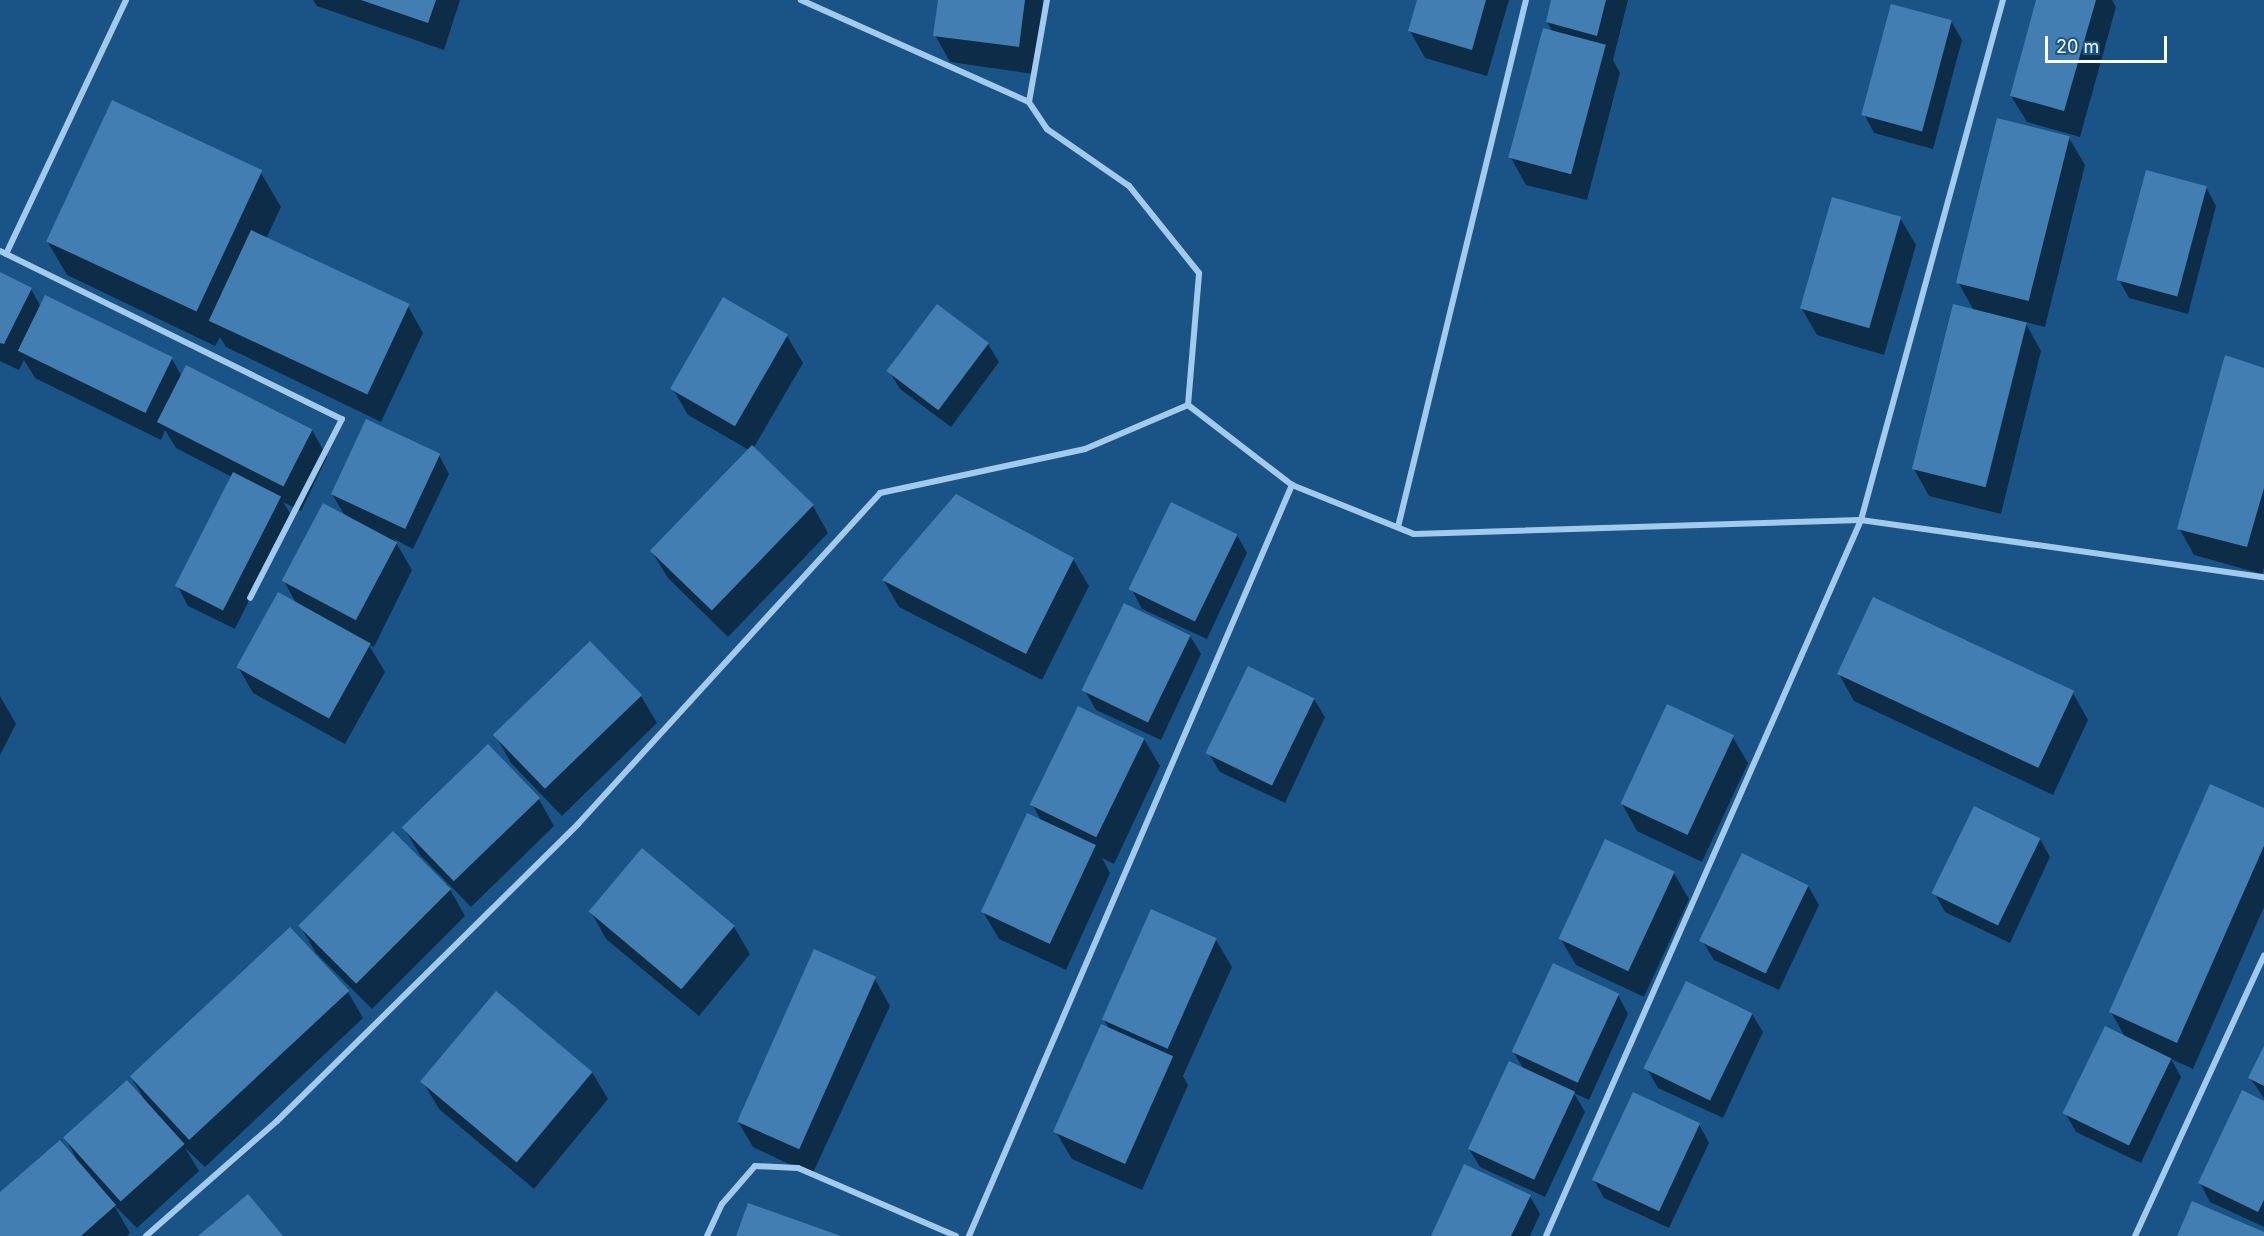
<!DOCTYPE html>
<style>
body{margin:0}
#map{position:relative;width:2264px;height:1236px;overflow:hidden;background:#1a5487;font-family:Inter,sans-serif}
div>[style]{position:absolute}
.shadow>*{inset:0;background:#0007}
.building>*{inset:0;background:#427eb1;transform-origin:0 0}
.street>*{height:6px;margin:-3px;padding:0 3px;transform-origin:3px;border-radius:3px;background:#a2caec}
span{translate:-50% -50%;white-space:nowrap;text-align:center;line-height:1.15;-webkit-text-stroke:6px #1a5487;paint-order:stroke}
.scale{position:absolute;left:2045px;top:36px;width:122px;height:27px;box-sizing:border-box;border:3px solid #fff;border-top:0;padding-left:8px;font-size:18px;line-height:21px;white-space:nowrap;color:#fff;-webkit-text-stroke:4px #1a5487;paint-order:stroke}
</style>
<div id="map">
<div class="shadow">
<i style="clip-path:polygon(313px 0,460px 0,444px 50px,317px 6px)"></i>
<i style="clip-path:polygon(939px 0,1043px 0,1034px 74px,950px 62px,935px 35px)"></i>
<i style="clip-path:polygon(1419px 0,1509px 0,1487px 76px,1425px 58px,1410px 31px)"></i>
<i style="clip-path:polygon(1553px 0,1628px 0,1613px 60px,1620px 73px,1587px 200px,1526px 185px,1511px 158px,1553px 33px,1547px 22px)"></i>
<i style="clip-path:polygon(2037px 0,2112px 0,2116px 7px,2080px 137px,2027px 122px,2011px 96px)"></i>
<i style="clip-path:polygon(1951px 21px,1962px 40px,1933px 149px,1874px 133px,1864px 114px)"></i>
<i style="clip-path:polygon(113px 102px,261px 173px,281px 207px,266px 239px,408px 306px,423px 333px,381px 422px,226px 347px,220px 337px,215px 346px,67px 275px,47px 241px)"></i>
<i style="clip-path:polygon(2069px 138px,2085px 165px,2045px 327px,2025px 322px,2041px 351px,2001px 514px,1929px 496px,1914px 469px,1974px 311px,1958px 282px)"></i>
<i style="clip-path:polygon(2206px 187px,2216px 206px,2188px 314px,2129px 298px,2119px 280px)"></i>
<i style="clip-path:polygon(1900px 218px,1916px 245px,1884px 355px,1817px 335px,1802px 309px)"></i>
<i style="clip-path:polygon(0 274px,31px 289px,41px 307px,172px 359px,182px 377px,312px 430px,327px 457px,301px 511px,283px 502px,291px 515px,235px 629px,188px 606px,178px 587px,232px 477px,176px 448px,165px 430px,161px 440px,35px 378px,24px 360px,19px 370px,0 361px)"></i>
<i style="clip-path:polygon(787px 336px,803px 363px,753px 449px,813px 506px,828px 533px,728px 637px,668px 578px,652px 552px,749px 450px,688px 415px,673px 389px)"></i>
<i style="clip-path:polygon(988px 344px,999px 362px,951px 427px,900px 389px,889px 371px)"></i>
<i style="clip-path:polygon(2264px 370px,2264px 568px,2262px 574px,2194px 555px,2179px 528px)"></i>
<i style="clip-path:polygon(439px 455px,449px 474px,413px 549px,394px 539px,412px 570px,374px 647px,369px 645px,385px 672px,345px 744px,253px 693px,238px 667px,297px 605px,284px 581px,345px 516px,332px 494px)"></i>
<i style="clip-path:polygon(1237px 535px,1247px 553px,1207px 639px,1142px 609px,1132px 590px)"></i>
<i style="clip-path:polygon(1073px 559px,1089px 586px,1042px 680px,899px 607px,884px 581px)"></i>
<i style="clip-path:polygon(1190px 636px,1201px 654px,1161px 740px,1096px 710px,1085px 691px)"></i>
<i style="clip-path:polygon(1839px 674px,2073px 693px,2088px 720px,2053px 795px,1854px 701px)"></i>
<i style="clip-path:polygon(0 696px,16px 724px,0 755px)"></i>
<i style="clip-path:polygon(641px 696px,657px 723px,562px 816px,511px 763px,496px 736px)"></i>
<i style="clip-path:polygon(1314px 699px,1325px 717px,1285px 803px,1220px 772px,1209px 754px)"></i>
<i style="clip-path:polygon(1732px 736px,1748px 763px,1702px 862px,1637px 831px,1622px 804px)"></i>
<i style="clip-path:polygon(1144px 739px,1160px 766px,1114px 864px,1102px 858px,1110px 873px,1066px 970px,999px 939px,983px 912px,1042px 822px,1033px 806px)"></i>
<i style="clip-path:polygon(539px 799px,554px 826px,471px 907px,420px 855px,404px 828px)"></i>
<i style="clip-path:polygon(2264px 809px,2264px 907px,2193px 1069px,2171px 1059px,2181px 1077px,2141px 1163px,2076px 1132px,2066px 1114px,2125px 1037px,2111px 1012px)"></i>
<i style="clip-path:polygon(2040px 839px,2050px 857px,2010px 943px,1945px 912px,1935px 894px)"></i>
<i style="clip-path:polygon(1674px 873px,1689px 899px,1644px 997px,1576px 965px,1560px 938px)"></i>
<i style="clip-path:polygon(447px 884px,465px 916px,372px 1009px,316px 953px,300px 926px)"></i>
<i style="clip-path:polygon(1808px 886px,1819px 905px,1779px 990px,1714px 960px,1703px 942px)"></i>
<i style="clip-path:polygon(591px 912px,734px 927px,750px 954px,699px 1016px,606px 939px)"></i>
<i style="clip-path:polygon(1216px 940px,1232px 967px,1183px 1076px,1188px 1085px,1142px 1190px,1072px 1159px,1056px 1132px,1110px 1030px,1104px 1020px)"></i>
<i style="clip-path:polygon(875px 979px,890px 1006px,812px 1175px,753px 1147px,737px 1120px)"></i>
<i style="clip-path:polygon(348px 992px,363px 1018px,205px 1167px,185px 1148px,199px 1171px,137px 1228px,114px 1205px,130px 1233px,127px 1236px,0 1236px,0 1194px,77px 1160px,65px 1138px,143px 1097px,131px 1077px)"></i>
<i style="clip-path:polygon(497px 993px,592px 1072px,608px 1099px,534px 1189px,439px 1109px,423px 1082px)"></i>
<i style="clip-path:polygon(1618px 995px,1628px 1014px,1589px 1100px,1574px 1093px,1585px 1112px,1545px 1197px,1480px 1167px,1469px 1149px,1524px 1070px,1513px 1051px)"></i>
<i style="clip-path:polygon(1752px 1014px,1763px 1032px,1723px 1118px,1658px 1088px,1647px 1069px)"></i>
<i style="clip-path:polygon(2264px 1049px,2264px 1098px,2250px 1078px)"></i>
<i style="clip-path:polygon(2264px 1102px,2264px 1227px,2210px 1202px,2200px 1183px)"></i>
<i style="clip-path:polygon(1699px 1124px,1709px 1143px,1669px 1228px,1604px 1198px,1594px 1180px)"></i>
<i style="clip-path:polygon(1530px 1196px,1540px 1214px,1530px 1236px,1433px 1236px)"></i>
</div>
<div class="building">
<i style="clip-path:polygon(361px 0,436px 0,428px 23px)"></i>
<i style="clip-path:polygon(938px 0,1025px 0,1019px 47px,933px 36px)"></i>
<i style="clip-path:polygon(1417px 0,1486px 0,1472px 50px,1408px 31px)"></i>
<i style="clip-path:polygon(1551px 0,1606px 0,1597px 36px,1546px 22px)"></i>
<i style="clip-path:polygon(2036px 0,2096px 0,2064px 111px,2010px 96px)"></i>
<i style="left:1891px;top:4px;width:63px;height:115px;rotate:15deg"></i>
<i style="left:1543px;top:28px;width:65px;height:134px;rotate:15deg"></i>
<i style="left:112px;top:100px;width:166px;height:156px;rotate:25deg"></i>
<i style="left:1997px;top:118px;width:75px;height:170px;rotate:14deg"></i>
<i style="left:2146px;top:170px;width:63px;height:114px;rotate:15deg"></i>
<i style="left:1832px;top:197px;width:72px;height:116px;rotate:16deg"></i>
<i style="left:251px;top:230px;width:175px;height:100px;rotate:25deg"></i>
<i style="clip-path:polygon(0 272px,32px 288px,4px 344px,0 343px)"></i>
<i style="left:45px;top:295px;width:142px;height:62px;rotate:26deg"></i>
<i style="left:723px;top:297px;width:75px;height:106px;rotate:30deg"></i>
<i style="left:937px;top:304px;width:65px;height:84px;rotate:37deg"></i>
<i style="left:1953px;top:304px;width:76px;height:170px;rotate:14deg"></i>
<i style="clip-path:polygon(2225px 355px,2264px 368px,2264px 488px,2247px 547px,2177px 529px)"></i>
<i style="left:186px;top:365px;width:142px;height:64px;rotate:27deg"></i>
<i style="left:366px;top:419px;width:82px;height:83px;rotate:25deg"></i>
<i style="left:752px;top:445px;width:86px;height:147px;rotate:44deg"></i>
<i style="left:233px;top:472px;width:54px;height:128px;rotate:27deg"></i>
<i style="clip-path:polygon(956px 494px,1074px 558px,1026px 654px,882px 580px)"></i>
<i style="left:1171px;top:502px;width:74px;height:97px;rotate:26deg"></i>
<i style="left:323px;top:503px;width:84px;height:88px;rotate:28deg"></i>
<i style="left:278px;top:592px;width:106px;height:86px;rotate:29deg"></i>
<i style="left:1873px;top:597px;width:222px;height:85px;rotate:25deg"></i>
<i style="left:1124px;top:603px;width:74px;height:97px;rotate:26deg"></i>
<i style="left:590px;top:641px;width:75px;height:135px;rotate:46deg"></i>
<i style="left:1248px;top:666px;width:74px;height:97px;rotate:26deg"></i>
<i style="left:1667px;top:704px;width:74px;height:110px;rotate:25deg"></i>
<i style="left:1078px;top:706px;width:74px;height:110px;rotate:26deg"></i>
<i style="left:488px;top:744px;width:75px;height:120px;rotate:46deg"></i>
<i style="clip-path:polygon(2210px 784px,2264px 808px,2264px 846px,2177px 1043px,2109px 1012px)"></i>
<i style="left:1974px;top:806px;width:74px;height:97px;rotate:26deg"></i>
<i style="left:1027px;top:813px;width:76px;height:109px;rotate:25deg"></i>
<i style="left:393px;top:831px;width:82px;height:134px;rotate:45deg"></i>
<i style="left:1605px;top:839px;width:77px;height:110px;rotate:25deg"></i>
<i style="left:642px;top:848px;width:121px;height:83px;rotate:40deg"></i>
<i style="left:1742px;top:853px;width:74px;height:98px;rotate:26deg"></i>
<i style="left:1151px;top:909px;width:72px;height:121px;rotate:24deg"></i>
<i style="left:290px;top:927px;width:87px;height:219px;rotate:47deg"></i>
<i style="left:814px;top:949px;width:68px;height:189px;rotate:24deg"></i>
<i style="left:1553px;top:963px;width:73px;height:98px;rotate:25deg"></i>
<i style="left:1686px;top:981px;width:74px;height:97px;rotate:26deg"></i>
<i style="left:496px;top:991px;width:126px;height:118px;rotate:40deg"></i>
<i style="left:1101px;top:1024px;width:79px;height:118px;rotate:24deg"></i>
<i style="left:2105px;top:1026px;width:74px;height:97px;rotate:26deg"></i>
<i style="clip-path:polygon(2264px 1046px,2264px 1086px,2248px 1078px)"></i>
<i style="left:1509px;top:1061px;width:73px;height:97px;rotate:25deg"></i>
<i style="left:127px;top:1080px;width:86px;height:86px;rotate:48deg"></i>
<i style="clip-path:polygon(2242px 1090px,2264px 1101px,2264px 1200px,2258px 1212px,2198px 1183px)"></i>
<i style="left:1633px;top:1092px;width:74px;height:97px;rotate:25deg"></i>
<i style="clip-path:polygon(60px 1140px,116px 1205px,81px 1236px,0 1236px,0 1192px)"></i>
<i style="clip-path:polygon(1464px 1164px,1531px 1195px,1511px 1236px,1431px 1236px)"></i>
<i style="clip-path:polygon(248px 1194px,283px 1236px,198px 1236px)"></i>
<i style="clip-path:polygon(2192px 1201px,2264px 1232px,2264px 1236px,2177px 1236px)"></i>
<i style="clip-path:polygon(748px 1203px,841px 1236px,736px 1236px)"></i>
</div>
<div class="street">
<i style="left:1029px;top:102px;width:104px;rotate:-80deg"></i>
<i style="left:0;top:251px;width:381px;rotate:26.2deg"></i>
<i style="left:342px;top:419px;width:201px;rotate:117.2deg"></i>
<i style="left:6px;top:254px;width:281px;rotate:-64.7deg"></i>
<i style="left:1188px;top:405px;width:131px;rotate:37.6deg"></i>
<i style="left:1292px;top:485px;width:131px;rotate:21.9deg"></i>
<i style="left:1414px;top:534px;width:447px;rotate:-1.8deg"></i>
<i style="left:1861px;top:520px;width:407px;rotate:8.1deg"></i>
<i style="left:1398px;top:527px;width:542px;rotate:-76.35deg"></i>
<i style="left:146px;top:1236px;width:174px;rotate:-41.3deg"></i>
<i style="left:277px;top:1121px;width:423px;rotate:-44.6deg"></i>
<i style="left:578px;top:824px;width:448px;rotate:-47.6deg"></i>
<i style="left:880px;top:493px;width:210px;rotate:-12.1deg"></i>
<i style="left:1085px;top:449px;width:112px;rotate:-23.1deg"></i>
<i style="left:1188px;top:405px;width:132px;rotate:-85.2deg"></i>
<i style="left:1199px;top:273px;width:112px;rotate:-128.8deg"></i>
<i style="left:1129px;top:186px;width:100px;rotate:-145.2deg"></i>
<i style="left:1047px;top:129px;width:32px;rotate:-124deg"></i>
<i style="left:1029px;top:102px;width:250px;rotate:-155.9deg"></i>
<i style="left:707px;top:1236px;width:35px;rotate:-65deg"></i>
<i style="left:722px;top:1204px;width:50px;rotate:-49deg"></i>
<i style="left:755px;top:1166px;width:43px;rotate:2.7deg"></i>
<i style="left:798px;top:1168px;width:172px;rotate:23.3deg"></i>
<i style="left:969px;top:1236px;width:818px;rotate:-66.73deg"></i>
<i style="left:1546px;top:1236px;width:782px;rotate:-66.25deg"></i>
<i style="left:1861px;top:520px;width:539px;rotate:-74.73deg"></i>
<i style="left:2135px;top:1236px;width:309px;rotate:-65.3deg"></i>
</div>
<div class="scale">20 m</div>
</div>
